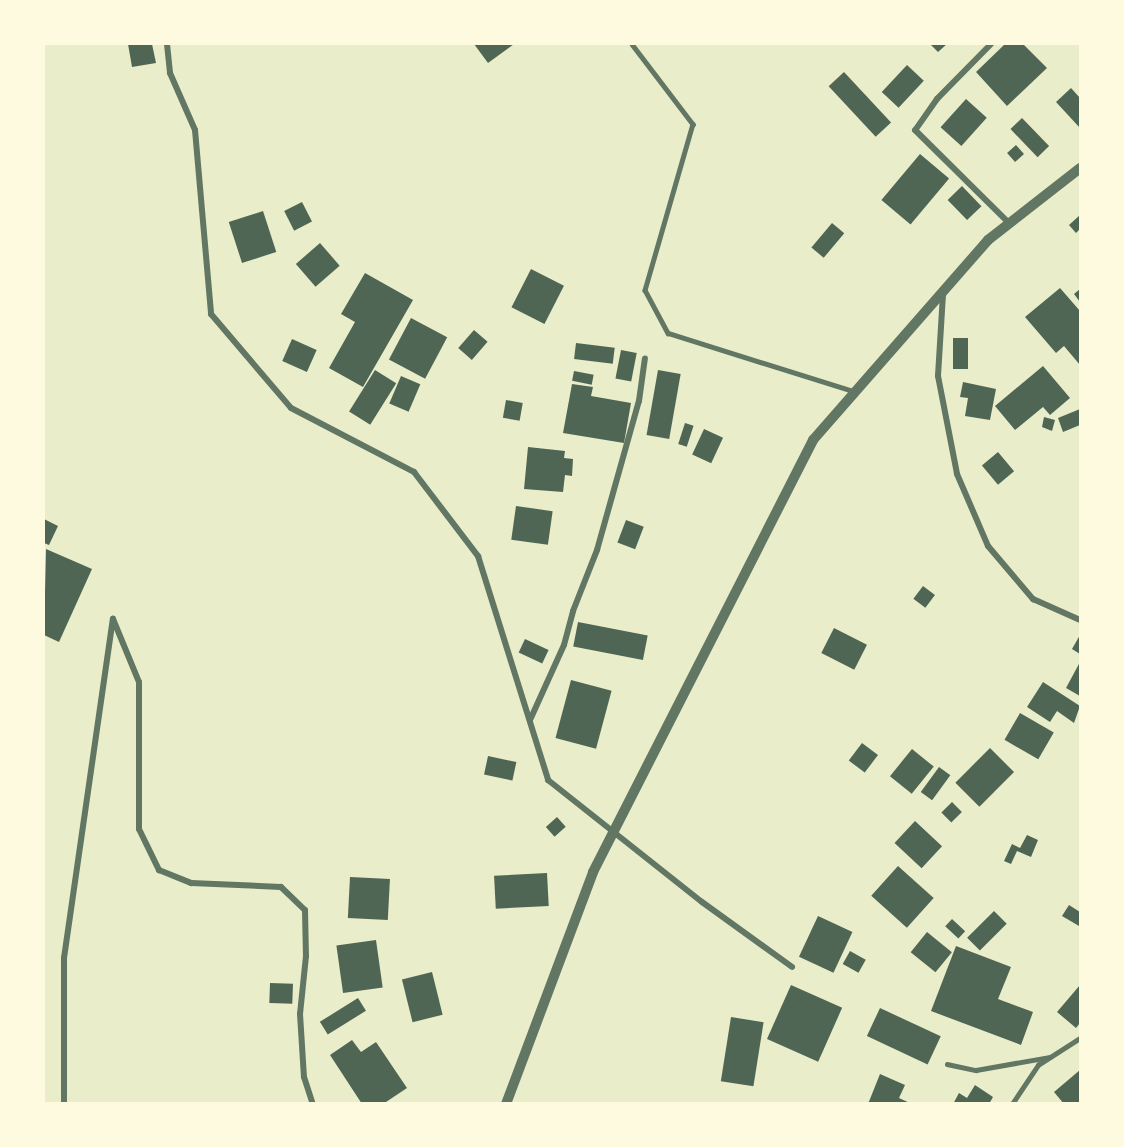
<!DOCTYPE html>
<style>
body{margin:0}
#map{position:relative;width:1124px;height:1147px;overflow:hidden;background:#e9edc9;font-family:Bitter,serif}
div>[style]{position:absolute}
.building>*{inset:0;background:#4f6655;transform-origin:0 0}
.service>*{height:4.5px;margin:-2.25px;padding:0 2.25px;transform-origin:2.25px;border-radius:2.25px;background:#617663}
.minor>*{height:6px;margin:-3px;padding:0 3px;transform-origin:3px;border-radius:3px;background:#617663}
.tertiary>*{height:10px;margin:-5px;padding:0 5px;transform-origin:5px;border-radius:5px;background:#617663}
span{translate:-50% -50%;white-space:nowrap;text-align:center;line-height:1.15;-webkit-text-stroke:6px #fefae0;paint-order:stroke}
.frame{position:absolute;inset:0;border:45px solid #fefae0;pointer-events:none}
</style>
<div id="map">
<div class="building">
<i style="clip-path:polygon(128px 44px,152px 44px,156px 63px,132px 67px)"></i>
<i style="clip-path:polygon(474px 44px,514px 44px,488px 63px)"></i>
<i style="clip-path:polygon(930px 44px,947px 44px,938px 52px)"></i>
<i style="clip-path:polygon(1005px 44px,1023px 44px,1047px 68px,1007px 106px,976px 72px)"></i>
<i style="left:907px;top:65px;width:23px;height:37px;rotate:43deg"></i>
<i style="left:844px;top:72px;width:69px;height:21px;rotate:47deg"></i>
<i style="clip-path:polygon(1071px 88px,1080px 98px,1080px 128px,1056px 102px)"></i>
<i style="left:966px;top:99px;width:28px;height:38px;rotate:42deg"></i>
<i style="left:1022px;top:118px;width:39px;height:16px;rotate:46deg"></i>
<i style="left:1016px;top:145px;width:12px;height:12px;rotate:48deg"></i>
<i style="left:920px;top:154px;width:38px;height:60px;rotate:40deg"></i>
<i style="left:962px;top:186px;width:28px;height:20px;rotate:46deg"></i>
<i style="left:302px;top:202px;width:22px;height:20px;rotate:63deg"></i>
<i style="left:263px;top:211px;width:43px;height:36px;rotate:72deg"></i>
<i style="clip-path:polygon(1080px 215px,1080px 229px,1076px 233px,1069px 225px)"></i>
<i style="left:832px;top:223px;width:16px;height:32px;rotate:40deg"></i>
<i style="left:320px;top:243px;width:30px;height:32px;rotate:49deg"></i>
<i style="left:531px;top:269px;width:37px;height:43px;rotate:27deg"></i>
<i style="clip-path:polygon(365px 273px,413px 300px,363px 387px,329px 368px,355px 322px,341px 314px)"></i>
<i style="clip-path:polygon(1060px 288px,1080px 311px,1080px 365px,1064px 346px,1056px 353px,1025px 317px)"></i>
<i style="clip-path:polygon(1080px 289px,1080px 302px,1074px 294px)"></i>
<i style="left:411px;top:318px;width:41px;height:47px;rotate:28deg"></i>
<i style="left:474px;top:330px;width:18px;height:24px;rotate:41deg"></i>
<i style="left:953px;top:338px;width:15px;height:31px"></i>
<i style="left:292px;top:339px;width:27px;height:24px;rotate:24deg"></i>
<i style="left:576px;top:343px;width:39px;height:16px;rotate:7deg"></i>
<i style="left:621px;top:350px;width:16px;height:29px;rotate:11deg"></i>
<i style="clip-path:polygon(1043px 366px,1070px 398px,1050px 415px,1043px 407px,1015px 430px,995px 406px)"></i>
<i style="left:375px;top:370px;width:25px;height:49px;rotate:32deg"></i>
<i style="left:658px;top:370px;width:23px;height:66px;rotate:10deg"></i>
<i style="left:574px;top:371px;width:20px;height:10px;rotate:11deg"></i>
<i style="left:401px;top:376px;width:21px;height:30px;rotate:23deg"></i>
<i style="clip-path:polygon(963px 382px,996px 389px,990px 420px,965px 416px,968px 398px,960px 397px)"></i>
<i style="clip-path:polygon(572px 384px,593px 387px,591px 396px,631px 403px,624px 443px,563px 433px)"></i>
<i style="left:506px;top:400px;width:17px;height:18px;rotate:10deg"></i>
<i style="clip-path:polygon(1080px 409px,1080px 425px,1063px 432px,1058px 418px)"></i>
<i style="clip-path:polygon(1044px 417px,1055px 420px,1052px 431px,1042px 427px)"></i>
<i style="left:685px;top:423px;width:9px;height:22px;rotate:18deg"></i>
<i style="left:704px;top:429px;width:21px;height:28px;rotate:25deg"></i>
<i style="clip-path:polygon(528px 447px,565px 451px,564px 458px,573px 459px,572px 476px,565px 475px,563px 492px,524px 489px)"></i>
<i style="left:998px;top:452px;width:25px;height:21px;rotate:50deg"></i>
<i style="left:516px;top:506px;width:37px;height:34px;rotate:8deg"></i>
<i style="clip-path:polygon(44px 519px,58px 526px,49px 545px,44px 543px)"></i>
<i style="left:626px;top:520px;width:19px;height:24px;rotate:21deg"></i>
<i style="clip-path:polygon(46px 549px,92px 569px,59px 642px,44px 635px)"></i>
<i style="left:923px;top:586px;width:15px;height:16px;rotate:37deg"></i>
<i style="left:578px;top:622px;width:71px;height:25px;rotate:11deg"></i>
<i style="left:834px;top:628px;width:37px;height:28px;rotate:27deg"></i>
<i style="clip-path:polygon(1080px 635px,1080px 654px,1072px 649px)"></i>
<i style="left:525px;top:639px;width:26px;height:15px;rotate:25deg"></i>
<i style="clip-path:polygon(1080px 662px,1080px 696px,1066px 688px)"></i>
<i style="left:571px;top:680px;width:42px;height:60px;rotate:15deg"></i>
<i style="clip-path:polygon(1043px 682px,1080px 706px,1074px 723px,1057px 711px,1050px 722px,1027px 707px)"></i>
<i style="left:1020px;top:713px;width:39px;height:31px;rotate:30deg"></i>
<i style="left:862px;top:743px;width:20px;height:22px;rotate:37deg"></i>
<i style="left:990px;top:748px;width:34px;height:49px;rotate:45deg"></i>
<i style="left:912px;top:749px;width:28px;height:35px;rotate:39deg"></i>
<i style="left:488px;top:756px;width:29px;height:19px;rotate:12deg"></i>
<i style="left:939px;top:767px;width:14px;height:31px;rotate:36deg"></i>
<i style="left:952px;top:802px;width:14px;height:15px;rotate:45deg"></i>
<i style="left:557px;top:817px;width:13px;height:15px;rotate:48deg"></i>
<i style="left:915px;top:821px;width:37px;height:30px;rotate:43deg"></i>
<i style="clip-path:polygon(1027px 835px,1038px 840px,1031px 857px,1017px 851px,1011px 864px,1004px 861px,1012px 844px,1020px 848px)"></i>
<i style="left:898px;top:866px;width:48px;height:40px;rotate:42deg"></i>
<i style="left:547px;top:873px;width:33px;height:53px;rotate:87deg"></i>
<i style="left:350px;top:877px;width:40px;height:41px;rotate:3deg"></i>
<i style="clip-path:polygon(1069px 905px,1080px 912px,1079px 926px,1062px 916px)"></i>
<i style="left:994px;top:911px;width:18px;height:38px;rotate:45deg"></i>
<i style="left:818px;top:916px;width:38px;height:45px;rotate:25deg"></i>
<i style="left:952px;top:919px;width:18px;height:10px;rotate:43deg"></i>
<i style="left:927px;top:932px;width:32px;height:26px;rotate:39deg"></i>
<i style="left:376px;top:940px;width:48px;height:40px;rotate:82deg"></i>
<i style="clip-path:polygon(956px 946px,1011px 967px,998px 999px,1033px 1012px,1021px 1045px,931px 1011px)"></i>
<i style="left:850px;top:951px;width:18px;height:15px;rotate:29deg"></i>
<i style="left:432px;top:972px;width:44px;height:31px;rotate:76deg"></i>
<i style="left:270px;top:983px;width:23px;height:20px;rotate:2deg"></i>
<i style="left:791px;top:985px;width:56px;height:59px;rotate:24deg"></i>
<i style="clip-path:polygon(1080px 985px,1080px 1023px,1076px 1028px,1057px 1012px)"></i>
<i style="left:358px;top:998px;width:15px;height:45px;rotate:58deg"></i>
<i style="left:880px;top:1008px;width:67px;height:31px;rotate:25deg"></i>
<i style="left:731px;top:1017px;width:33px;height:65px;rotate:9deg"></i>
<i style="clip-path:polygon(352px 1040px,361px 1052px,376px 1042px,407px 1088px,383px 1104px,362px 1104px,330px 1055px)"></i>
<i style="clip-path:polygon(1080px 1070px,1080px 1104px,1064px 1104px,1054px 1092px)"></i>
<i style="clip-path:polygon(880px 1074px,905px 1085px,899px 1098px,912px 1104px,868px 1104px)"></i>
<i style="clip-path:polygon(975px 1085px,993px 1097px,989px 1104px,953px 1104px,959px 1093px,967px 1098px)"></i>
</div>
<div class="service">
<i style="left:632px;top:44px;width:101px;rotate:52.7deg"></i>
<i style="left:693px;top:124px;width:173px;rotate:106.1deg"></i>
<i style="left:645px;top:290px;width:49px;rotate:61.9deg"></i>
<i style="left:668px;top:333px;width:194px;rotate:17.4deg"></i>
<i style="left:947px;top:1064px;width:30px;rotate:12deg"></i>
<i style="left:976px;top:1070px;width:75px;rotate:-10deg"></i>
<i style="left:1012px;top:1104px;width:47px;rotate:-56.3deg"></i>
<i style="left:1038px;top:1065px;width:50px;rotate:-32.7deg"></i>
</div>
<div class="minor">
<i style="left:167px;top:44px;width:29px;rotate:84deg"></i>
<i style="left:170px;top:73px;width:62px;rotate:66.3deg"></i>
<i style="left:195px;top:130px;width:185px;rotate:85deg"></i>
<i style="left:211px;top:314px;width:123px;rotate:49.6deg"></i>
<i style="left:291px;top:408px;width:139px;rotate:27.5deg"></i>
<i style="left:414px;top:472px;width:106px;rotate:52.7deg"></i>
<i style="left:478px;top:556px;width:235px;rotate:72.6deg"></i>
<i style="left:548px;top:780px;width:196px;rotate:38.4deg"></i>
<i style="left:702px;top:902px;width:111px;rotate:35.8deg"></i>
<i style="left:991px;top:44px;width:77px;rotate:134.5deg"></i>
<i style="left:937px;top:99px;width:38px;rotate:125deg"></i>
<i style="left:915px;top:130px;width:132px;rotate:44.7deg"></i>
<i style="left:943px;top:294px;width:82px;rotate:93.5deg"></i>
<i style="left:938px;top:376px;width:100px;rotate:79deg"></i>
<i style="left:957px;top:474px;width:78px;rotate:66.7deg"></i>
<i style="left:988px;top:546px;width:70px;rotate:49.7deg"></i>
<i style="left:1033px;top:599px;width:51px;rotate:24.1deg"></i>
<i style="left:530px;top:720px;width:82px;rotate:-65.6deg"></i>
<i style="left:564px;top:645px;width:35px;rotate:-75deg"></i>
<i style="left:573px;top:611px;width:66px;rotate:-68.5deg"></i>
<i style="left:597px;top:550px;width:155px;rotate:-74.3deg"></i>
<i style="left:639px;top:401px;width:43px;rotate:-82.1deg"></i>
<i style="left:64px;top:1104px;width:146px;rotate:-90deg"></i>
<i style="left:64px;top:958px;width:343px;rotate:-81.8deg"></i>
<i style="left:113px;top:619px;width:68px;rotate:67.6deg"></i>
<i style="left:139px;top:682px;width:147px;rotate:90deg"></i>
<i style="left:139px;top:829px;width:46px;rotate:64deg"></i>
<i style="left:159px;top:870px;width:35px;rotate:22deg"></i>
<i style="left:191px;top:883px;width:90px;rotate:2.5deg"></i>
<i style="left:281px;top:887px;width:33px;rotate:44deg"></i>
<i style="left:305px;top:910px;width:46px;rotate:88.8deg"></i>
<i style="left:306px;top:956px;width:58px;rotate:95.9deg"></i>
<i style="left:300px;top:1014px;width:63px;rotate:86.4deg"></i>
<i style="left:304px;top:1077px;width:28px;rotate:72deg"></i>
</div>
<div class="tertiary">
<i style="left:506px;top:1104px;width:248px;rotate:-69.4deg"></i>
<i style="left:593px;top:872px;width:485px;rotate:-63deg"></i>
<i style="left:813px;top:440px;width:266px;rotate:-48.8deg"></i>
<i style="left:988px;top:240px;width:117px;rotate:-38deg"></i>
</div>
<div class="frame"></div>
</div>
